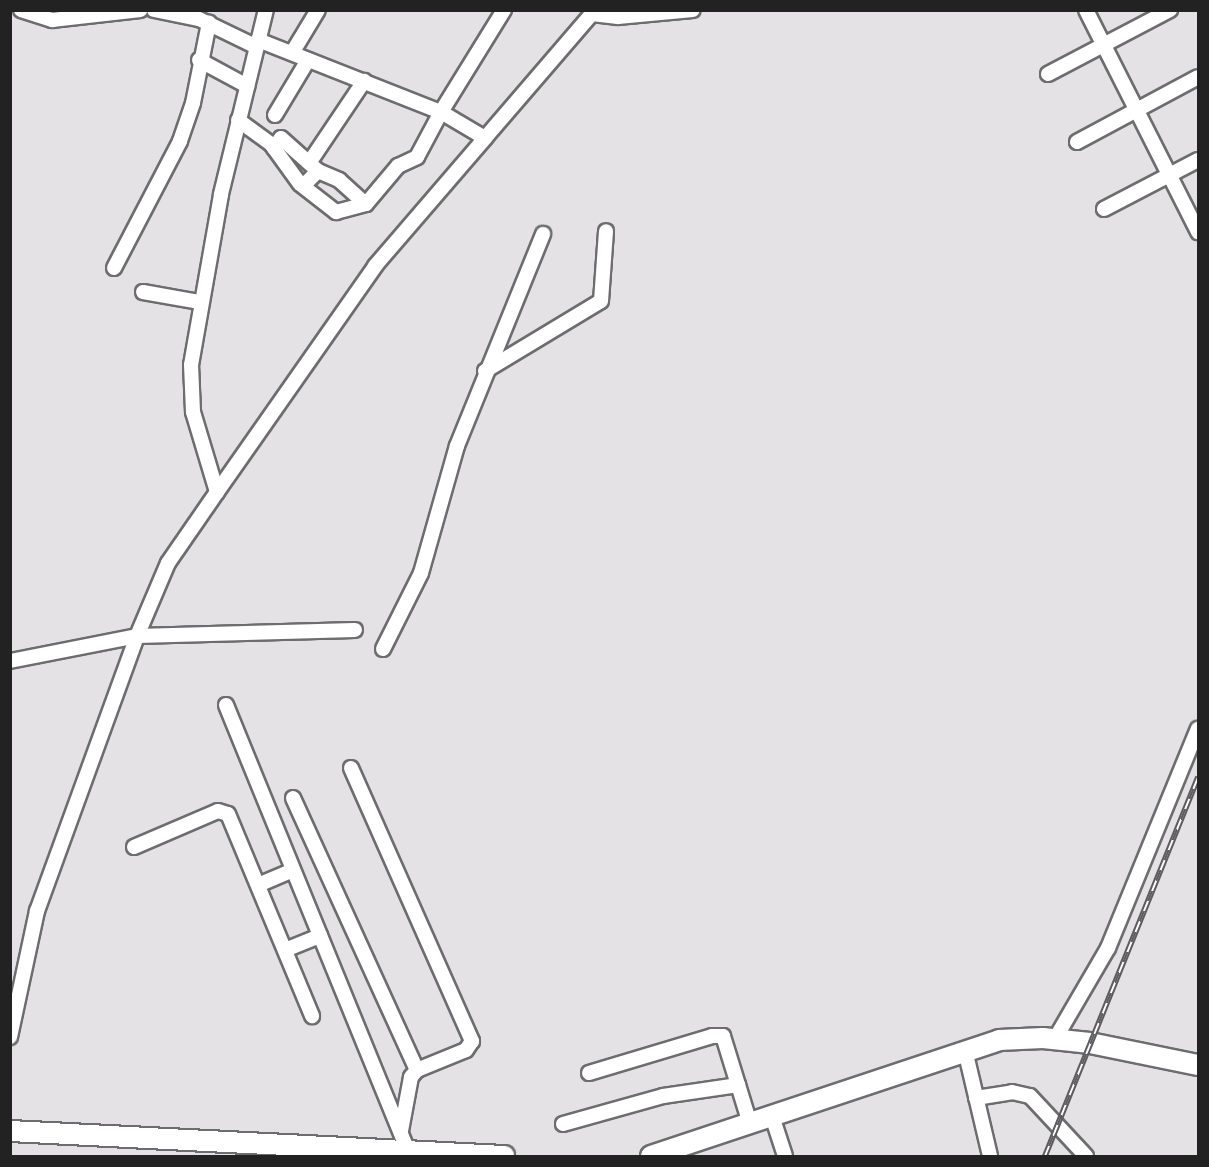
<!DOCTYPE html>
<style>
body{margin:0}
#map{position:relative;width:1209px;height:1167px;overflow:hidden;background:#e4e2e5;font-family:"Open Sans",sans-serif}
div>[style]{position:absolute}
.roads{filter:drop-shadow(2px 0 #6d6c6e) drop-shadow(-2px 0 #6d6c6e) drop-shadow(0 2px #6d6c6e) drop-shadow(0 -2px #6d6c6e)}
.street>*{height:14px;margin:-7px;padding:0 7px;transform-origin:7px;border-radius:7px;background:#fff}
.secondary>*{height:20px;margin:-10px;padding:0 10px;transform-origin:10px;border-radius:10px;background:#fff}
.rail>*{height:6px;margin-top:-3px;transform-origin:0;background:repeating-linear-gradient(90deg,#fff 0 11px,#5c5b5d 0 22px);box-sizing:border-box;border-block:2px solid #5c5b5d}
span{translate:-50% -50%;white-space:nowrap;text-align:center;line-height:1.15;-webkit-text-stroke:4.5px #fff;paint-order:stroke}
.frame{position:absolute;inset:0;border:12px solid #232223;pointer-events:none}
</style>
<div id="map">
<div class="roads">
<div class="street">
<i style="left:21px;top:10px;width:33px;rotate:18deg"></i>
<i style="left:52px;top:20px;width:89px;rotate:-6.5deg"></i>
<i style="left:154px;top:10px;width:46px;rotate:11.3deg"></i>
<i style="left:199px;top:19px;width:64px;rotate:25.8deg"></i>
<i style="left:1086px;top:10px;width:249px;rotate:63.2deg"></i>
<i style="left:592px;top:14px;width:26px;rotate:7deg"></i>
<i style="left:618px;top:17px;width:75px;rotate:-5.3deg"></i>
<i style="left:258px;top:40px;width:197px;rotate:21.5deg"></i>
<i style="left:441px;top:112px;width:120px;rotate:-58.3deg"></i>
<i style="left:292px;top:53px;width:50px;rotate:-58.8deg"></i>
<i style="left:199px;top:60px;width:55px;rotate:28.4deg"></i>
<i style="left:1048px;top:74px;width:138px;rotate:-27.7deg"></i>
<i style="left:275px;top:115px;width:64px;rotate:-59deg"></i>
<i style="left:238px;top:120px;width:41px;rotate:36deg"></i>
<i style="left:271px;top:144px;width:49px;rotate:54.1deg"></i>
<i style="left:300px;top:184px;width:46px;rotate:37.9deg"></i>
<i style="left:336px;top:212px;width:31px;rotate:-15deg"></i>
<i style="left:366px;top:204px;width:50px;rotate:-49.9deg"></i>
<i style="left:398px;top:166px;width:21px;rotate:-25deg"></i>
<i style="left:417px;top:157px;width:51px;rotate:-61.9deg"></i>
<i style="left:441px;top:112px;width:51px;rotate:30.6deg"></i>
<i style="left:485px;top:138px;width:169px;rotate:-49.3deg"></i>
<i style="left:1077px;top:142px;width:137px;rotate:-28.2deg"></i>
<i style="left:274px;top:148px;width:12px;rotate:-55deg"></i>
<i style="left:281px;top:138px;width:50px;rotate:41.7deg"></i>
<i style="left:318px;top:171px;width:21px;rotate:135deg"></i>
<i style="left:309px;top:163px;width:99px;rotate:-56.1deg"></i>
<i style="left:318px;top:171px;width:23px;rotate:23deg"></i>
<i style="left:339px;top:180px;width:36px;rotate:42deg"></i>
<i style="left:1104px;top:209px;width:106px;rotate:-27.5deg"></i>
<i style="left:114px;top:268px;width:143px;rotate:-62.5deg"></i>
<i style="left:180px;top:141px;width:40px;rotate:-71.1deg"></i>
<i style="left:193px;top:103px;width:82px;rotate:-78.7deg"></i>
<i style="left:143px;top:292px;width:58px;rotate:10deg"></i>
<i style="left:485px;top:371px;width:135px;rotate:-31.1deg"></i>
<i style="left:601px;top:301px;width:70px;rotate:-85.9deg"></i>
<i style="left:217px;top:492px;width:276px;rotate:-55deg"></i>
<i style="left:375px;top:266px;width:169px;rotate:-49.3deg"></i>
<i style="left:383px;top:649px;width:85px;rotate:-63.4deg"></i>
<i style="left:421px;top:573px;width:132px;rotate:-74.2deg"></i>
<i style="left:457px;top:446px;width:229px;rotate:-67.9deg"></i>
<i style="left:10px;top:661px;width:129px;rotate:-11.1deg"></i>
<i style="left:137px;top:636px;width:218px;rotate:-1.6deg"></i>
<i style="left:226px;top:705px;width:481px;rotate:67.8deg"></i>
<i style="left:351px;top:768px;width:299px;rotate:66.1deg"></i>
<i style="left:472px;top:1041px;width:11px;rotate:124deg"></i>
<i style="left:466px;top:1050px;width:53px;rotate:157.8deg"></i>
<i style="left:417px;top:1070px;width:9px;rotate:131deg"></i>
<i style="left:411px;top:1077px;width:55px;rotate:100.5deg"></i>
<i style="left:293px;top:798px;width:299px;rotate:65.5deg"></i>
<i style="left:134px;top:847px;width:91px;rotate:-23.2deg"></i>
<i style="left:218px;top:811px;width:10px;rotate:17deg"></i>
<i style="left:228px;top:814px;width:219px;rotate:67.4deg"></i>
<i style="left:258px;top:885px;width:38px;rotate:-23deg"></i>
<i style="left:285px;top:950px;width:38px;rotate:-22deg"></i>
<i style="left:10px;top:1037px;width:129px;rotate:-77.9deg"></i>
<i style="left:37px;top:911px;width:293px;rotate:-70deg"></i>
<i style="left:137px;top:636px;width:79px;rotate:-67deg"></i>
<i style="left:168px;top:563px;width:86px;rotate:-55.4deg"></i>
<i style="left:217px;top:492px;width:84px;rotate:-106.7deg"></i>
<i style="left:193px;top:412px;width:47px;rotate:-92.4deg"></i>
<i style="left:191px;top:365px;width:174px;rotate:-80deg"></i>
<i style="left:221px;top:194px;width:189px;rotate:-76.3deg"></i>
<i style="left:1055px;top:1039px;width:105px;rotate:-59.8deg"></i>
<i style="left:1108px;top:948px;width:237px;rotate:-67.7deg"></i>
<i style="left:965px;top:1050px;width:109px;rotate:76.7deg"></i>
<i style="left:589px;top:1073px;width:128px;rotate:-16.7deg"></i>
<i style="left:712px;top:1036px;width:11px"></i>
<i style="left:723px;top:1036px;width:92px;rotate:72.9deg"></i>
<i style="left:976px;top:1098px;width:36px;rotate:-9deg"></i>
<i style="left:1012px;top:1092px;width:18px;rotate:13deg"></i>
<i style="left:1030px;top:1096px;width:82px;rotate:47deg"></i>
<i style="left:772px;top:1116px;width:42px;rotate:72deg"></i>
<i style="left:563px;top:1124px;width:104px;rotate:-15.6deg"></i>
<i style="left:663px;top:1096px;width:76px;rotate:-8.3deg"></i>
</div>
<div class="secondary">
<i style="left:10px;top:1131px;width:495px;rotate:2.9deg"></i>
<i style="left:651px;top:1156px;width:367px;rotate:-18.4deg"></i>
<i style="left:999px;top:1040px;width:44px;rotate:-2.6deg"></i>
<i style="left:1043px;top:1038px;width:47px;rotate:6.1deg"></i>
<i style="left:1090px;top:1043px;width:110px;rotate:11.5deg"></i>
</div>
</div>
<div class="rail">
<i style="left:1045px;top:1156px;width:409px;rotate:-68deg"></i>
</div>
<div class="frame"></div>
</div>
